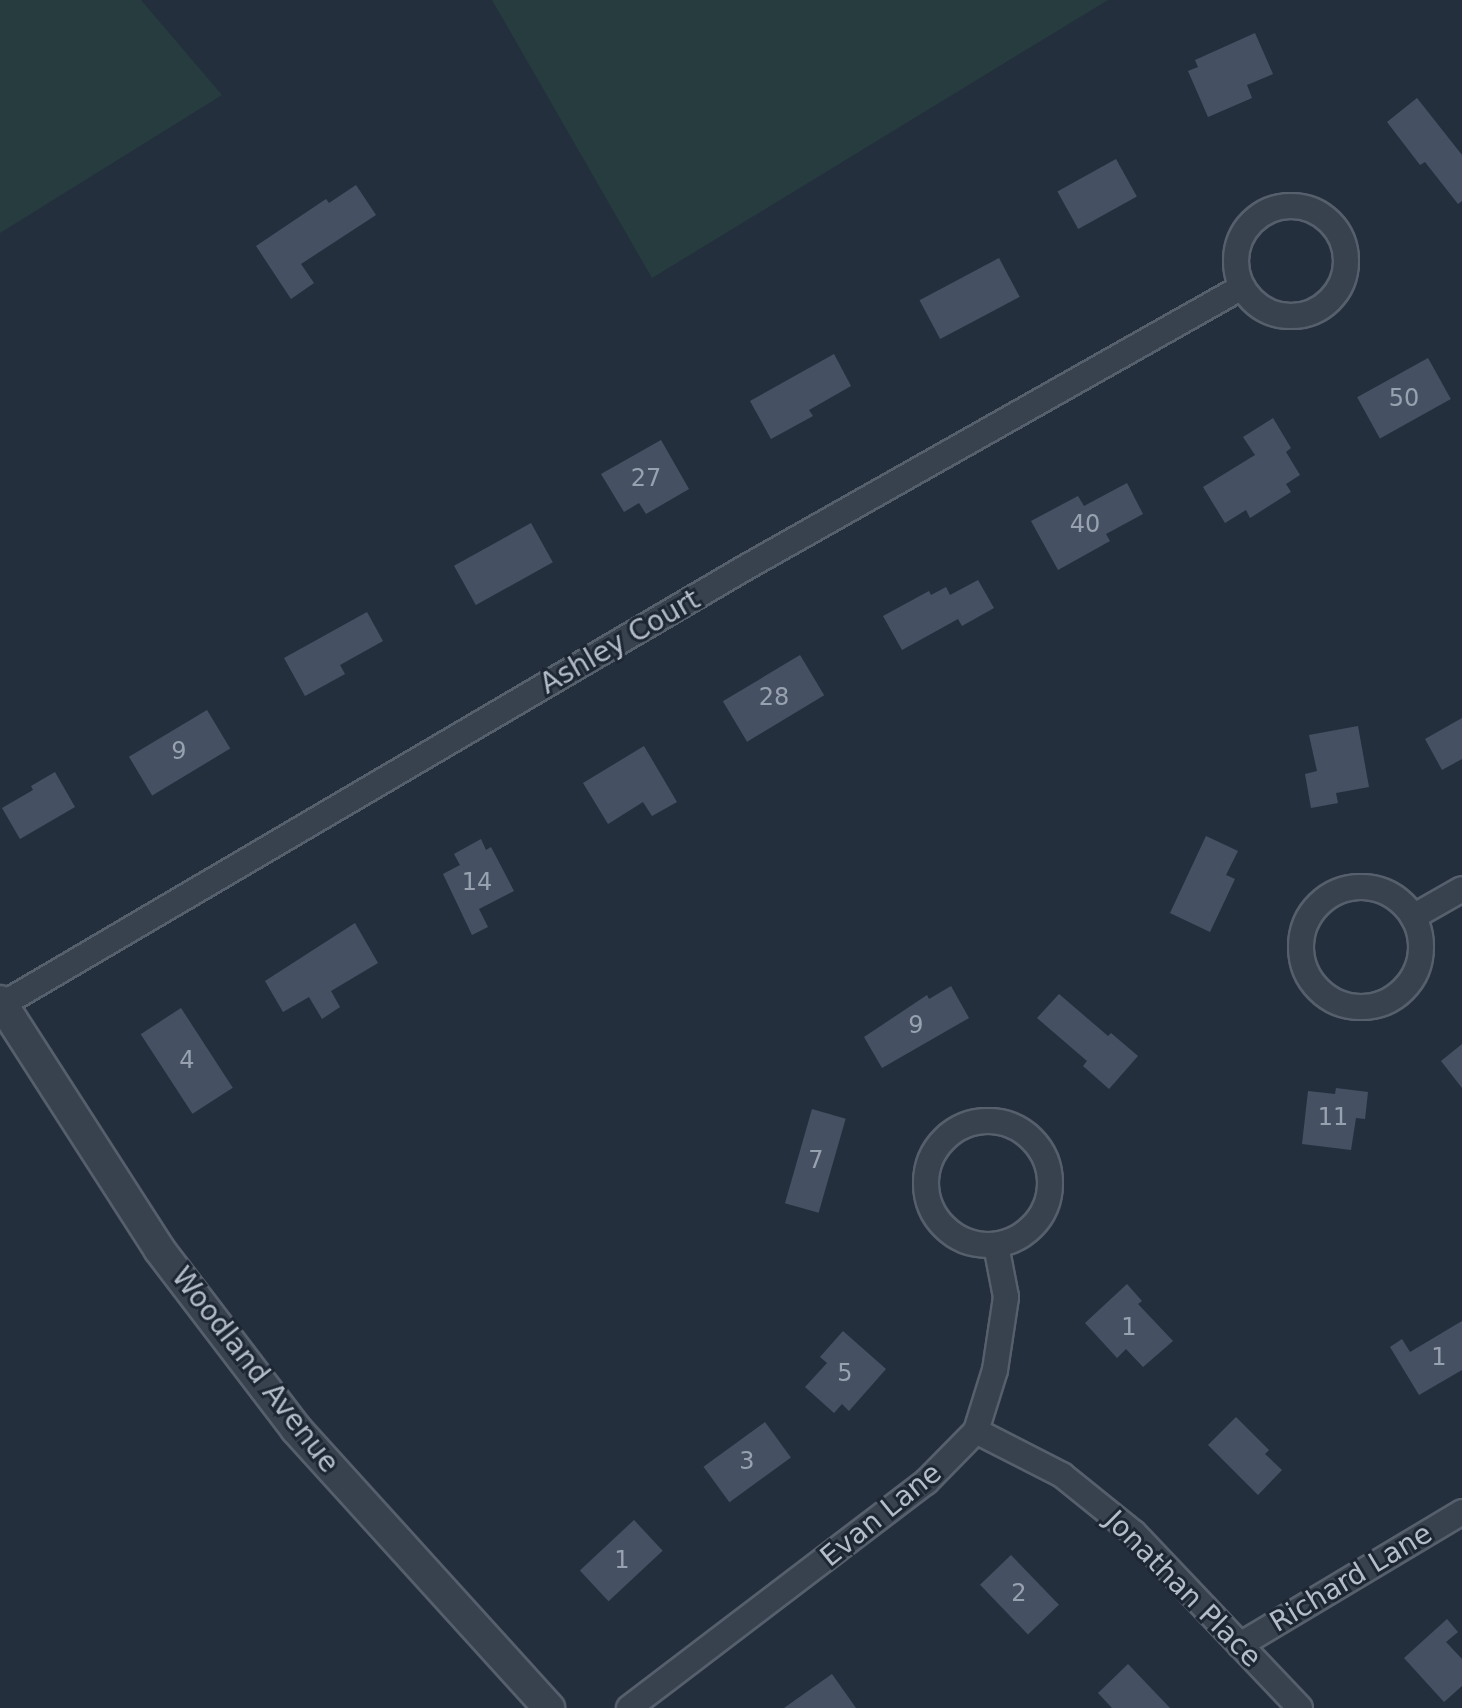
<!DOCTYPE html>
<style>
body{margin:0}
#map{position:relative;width:1462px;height:1708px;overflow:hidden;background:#242f3e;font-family:"DejaVu Sans",sans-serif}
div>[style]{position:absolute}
.green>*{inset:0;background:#263c3f}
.building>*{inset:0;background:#455162;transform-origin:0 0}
.roads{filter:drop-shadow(2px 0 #565f6c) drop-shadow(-2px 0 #565f6c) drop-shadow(0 2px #565f6c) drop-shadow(0 -2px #565f6c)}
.minor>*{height:24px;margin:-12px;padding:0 12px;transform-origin:12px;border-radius:12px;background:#38414e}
.minor>.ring{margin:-12px;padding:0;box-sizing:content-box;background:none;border:24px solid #38414e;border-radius:50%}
.tertiary>*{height:30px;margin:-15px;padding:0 15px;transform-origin:15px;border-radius:15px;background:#38414e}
span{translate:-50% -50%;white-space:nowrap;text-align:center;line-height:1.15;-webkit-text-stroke:6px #1d2633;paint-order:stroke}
.number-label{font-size:24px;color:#98a1af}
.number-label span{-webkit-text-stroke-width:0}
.street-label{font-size:28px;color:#b4bcc9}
</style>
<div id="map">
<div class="green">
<i style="clip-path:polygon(0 0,141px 0,222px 95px,0 233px)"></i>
<i style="clip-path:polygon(492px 0,1108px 0,652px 278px)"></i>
</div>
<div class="building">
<i style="clip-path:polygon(1255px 33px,1273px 74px,1247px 85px,1252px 98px,1208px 117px,1188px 71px,1198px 67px,1195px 60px)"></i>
<i style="clip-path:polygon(1417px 98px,1462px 155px,1462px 201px,1458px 204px,1425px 162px,1420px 165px,1387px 122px)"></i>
<i style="left:1116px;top:159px;width:43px;height:67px;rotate:61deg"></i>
<i style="clip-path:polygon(356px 185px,376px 215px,301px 264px,314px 283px,291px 299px,256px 246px,326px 199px,329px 203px)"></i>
<i style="left:999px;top:258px;width:44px;height:90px;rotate:62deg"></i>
<i style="clip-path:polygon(834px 354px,851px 386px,809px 410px,813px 416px,771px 439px,750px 401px)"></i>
<i style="left:1428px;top:358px;width:47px;height:81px;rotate:61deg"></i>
<i style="clip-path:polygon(1273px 418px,1291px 448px,1286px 452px,1300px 475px,1286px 484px,1291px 492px,1250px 518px,1246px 510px,1225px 523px,1203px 487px,1255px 455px,1243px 437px)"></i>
<i style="clip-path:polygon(661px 440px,689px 489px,646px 514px,639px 503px,624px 512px,601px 474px)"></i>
<i style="clip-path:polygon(1127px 483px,1143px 514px,1106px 534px,1110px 541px,1058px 570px,1031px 521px,1078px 496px,1084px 506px)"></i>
<i style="left:531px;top:523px;width:45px;height:88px;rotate:61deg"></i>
<i style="clip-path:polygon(978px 580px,994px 608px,962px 626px,958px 619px,902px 650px,883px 616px,929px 591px,931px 595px,946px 587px,950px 595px)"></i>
<i style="clip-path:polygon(367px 612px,383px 641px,340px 665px,345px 674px,305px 696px,284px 658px)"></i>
<i style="left:800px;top:655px;width:47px;height:90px;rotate:59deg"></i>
<i style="left:207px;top:710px;width:45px;height:91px;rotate:59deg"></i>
<i style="clip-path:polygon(1462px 718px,1462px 759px,1442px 770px,1425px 739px)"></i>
<i style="clip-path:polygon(1358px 726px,1369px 787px,1336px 793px,1338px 803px,1311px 808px,1305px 774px,1317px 771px,1309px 735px)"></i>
<i style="clip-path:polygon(644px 746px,677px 802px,652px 816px,643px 802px,608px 824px,583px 783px)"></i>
<i style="clip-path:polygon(55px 772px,75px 807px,20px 839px,2px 808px,33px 790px,31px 786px)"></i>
<i style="clip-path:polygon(1206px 836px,1238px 851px,1226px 875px,1235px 879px,1210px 932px,1170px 913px)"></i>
<i style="clip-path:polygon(481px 839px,486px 850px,491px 847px,514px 891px,479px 909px,488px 927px,472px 935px,443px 874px,460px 865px,454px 854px)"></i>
<i style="clip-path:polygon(355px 923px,378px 963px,331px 991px,340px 1007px,322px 1019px,309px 997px,283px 1012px,265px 981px)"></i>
<i style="clip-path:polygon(951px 986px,969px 1018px,882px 1068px,864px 1037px,927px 995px,929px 999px)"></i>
<i style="clip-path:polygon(1059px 994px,1108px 1036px,1111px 1033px,1138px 1056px,1109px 1089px,1083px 1066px,1087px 1061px,1037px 1018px)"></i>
<i style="left:181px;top:1008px;width:95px;height:48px;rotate:57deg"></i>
<i style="clip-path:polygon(1462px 1044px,1462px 1088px,1441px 1061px)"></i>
<i style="clip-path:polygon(1336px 1088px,1368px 1092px,1365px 1119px,1356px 1118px,1351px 1150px,1302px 1144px,1308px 1091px,1335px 1094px)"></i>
<i style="left:812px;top:1109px;width:35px;height:98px;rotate:16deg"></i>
<i style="clip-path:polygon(1127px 1284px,1142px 1301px,1138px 1304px,1173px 1341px,1143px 1367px,1126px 1349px,1117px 1358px,1085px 1323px)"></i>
<i style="clip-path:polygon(1462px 1321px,1462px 1370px,1419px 1395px,1390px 1347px,1402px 1339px,1410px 1352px)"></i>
<i style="clip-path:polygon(843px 1331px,886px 1369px,849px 1411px,842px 1404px,834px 1413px,805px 1387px,827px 1363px,820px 1357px)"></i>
<i style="clip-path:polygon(1236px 1417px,1269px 1450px,1265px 1454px,1282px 1470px,1258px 1495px,1208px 1445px)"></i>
<i style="left:765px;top:1422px;width:44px;height:76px;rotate:54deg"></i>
<i style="left:634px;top:1520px;width:42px;height:74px;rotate:47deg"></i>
<i style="left:1011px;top:1555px;width:69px;height:43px;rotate:46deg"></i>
<i style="clip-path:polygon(1447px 1619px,1458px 1632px,1446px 1642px,1462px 1659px,1462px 1686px,1444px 1702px,1404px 1658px)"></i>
<i style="clip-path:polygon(1128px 1664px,1170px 1708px,1112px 1708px,1098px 1693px)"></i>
<i style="clip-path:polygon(832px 1674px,856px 1708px,784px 1708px)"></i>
</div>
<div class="roads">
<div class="minor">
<i class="ring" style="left:1236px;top:206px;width:86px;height:86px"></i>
<i class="ring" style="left:1301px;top:887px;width:96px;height:96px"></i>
<i style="left:1413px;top:917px;width:56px;rotate:-29.7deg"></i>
<i style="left:3px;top:1004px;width:858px;rotate:-30.45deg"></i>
<i style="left:743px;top:569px;width:573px;rotate:-29.47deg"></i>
<i class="ring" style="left:926px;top:1121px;width:100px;height:100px"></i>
<i style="left:976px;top:1431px;width:97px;rotate:27.1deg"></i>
<i style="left:1062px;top:1475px;width:92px;rotate:38.9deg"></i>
<i style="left:1134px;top:1533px;width:241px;rotate:46.5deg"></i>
<i style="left:1240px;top:1645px;width:259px;rotate:-30.9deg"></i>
<i style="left:629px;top:1708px;width:373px;rotate:-37.3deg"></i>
<i style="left:926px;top:1482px;width:71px;rotate:-45.6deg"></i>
<i style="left:976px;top:1431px;width:64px;rotate:-72.7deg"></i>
<i style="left:995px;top:1370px;width:74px;rotate:-81.4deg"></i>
<i style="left:1006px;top:1297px;width:53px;rotate:-100.9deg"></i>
</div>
<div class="tertiary">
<i style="left:0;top:1001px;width:295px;rotate:57.3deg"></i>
<i style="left:159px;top:1249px;width:226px;rotate:52.7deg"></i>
<i style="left:296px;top:1429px;width:377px;rotate:47.8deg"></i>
</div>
</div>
<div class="number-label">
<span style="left:1404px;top:399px">50</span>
<span style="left:646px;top:479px">27</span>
<span style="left:1085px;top:525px">40</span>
<span style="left:774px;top:698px">28</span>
<span style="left:179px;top:752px">9</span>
<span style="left:477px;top:883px">14</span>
<span style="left:916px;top:1026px">9</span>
<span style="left:187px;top:1061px">4</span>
<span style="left:1333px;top:1118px">11</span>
<span style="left:816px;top:1161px">7</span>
<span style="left:1129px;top:1328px">1</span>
<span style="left:1439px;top:1358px">1</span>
<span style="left:845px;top:1374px">5</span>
<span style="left:747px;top:1462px">3</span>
<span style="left:622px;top:1561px">1</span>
<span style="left:1019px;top:1594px">2</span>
</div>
<div class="street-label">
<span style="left:620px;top:642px;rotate:-30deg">Ashley Court</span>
<span style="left:255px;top:1370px;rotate:52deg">Woodland Avenue</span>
<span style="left:881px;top:1515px;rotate:-39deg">Evan Lane</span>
<span style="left:1351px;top:1578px;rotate:-31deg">Richard Lane</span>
<span style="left:1183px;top:1589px;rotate:45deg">Jonathan Place</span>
</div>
</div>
